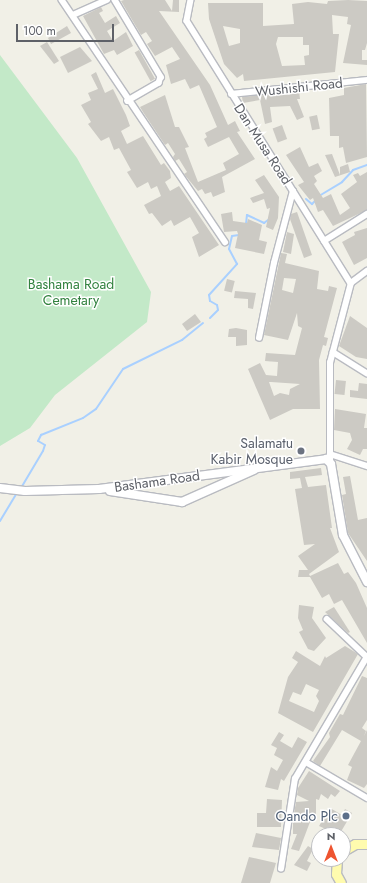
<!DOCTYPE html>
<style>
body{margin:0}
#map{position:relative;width:367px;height:883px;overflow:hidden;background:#f1f0e7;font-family:Jost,sans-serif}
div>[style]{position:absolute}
.green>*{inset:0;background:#c3e9c8}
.stream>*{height:2px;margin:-1px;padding:0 1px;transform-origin:1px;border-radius:1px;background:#a9d0ff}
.building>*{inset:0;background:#cccac4;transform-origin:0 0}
.roads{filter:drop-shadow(1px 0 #b9bbc1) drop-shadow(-1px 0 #b9bbc1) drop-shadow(0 1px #b9bbc1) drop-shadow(0 -1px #b9bbc1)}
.street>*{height:5.5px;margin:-2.75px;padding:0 2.75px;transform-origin:2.75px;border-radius:2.75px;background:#fff}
.secondary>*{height:8px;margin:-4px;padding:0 4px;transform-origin:4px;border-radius:4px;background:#fff}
.primary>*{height:9px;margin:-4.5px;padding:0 4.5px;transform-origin:4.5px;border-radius:4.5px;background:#fffbae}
.dots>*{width:11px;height:11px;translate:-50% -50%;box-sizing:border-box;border:2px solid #fff;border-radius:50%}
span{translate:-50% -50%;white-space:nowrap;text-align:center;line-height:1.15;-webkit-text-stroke:3px #fff;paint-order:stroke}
.street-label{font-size:14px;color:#5e6168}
.park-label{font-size:14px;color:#32823f}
.worship-label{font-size:14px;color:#5b616d}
.right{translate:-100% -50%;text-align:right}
.service-label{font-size:14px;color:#4e5e75}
.north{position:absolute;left:311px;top:827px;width:40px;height:40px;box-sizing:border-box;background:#fff;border:1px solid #bfc0c3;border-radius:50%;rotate:0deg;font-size:11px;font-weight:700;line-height:16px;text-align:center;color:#5e6168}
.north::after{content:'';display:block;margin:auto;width:14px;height:18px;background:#ee5430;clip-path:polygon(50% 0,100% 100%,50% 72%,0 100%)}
.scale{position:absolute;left:16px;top:24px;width:98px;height:18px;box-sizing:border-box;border:2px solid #5e6168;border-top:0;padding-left:5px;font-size:12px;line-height:14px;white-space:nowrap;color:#5e6168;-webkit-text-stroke:3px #fff;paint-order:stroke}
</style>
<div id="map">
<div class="green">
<i style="clip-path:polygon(0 55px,77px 158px,151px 292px,147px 322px,55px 395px,30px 428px,0 446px)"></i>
</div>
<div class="stream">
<i style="left:319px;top:196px;width:27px;rotate:-31deg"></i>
<i style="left:342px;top:182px;width:16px;rotate:-47deg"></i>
<i style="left:353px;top:170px;width:15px;rotate:-20deg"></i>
<i style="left:306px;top:199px;width:8px;rotate:40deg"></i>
<i style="left:312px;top:204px;width:6px;rotate:-45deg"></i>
<i style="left:246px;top:224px;width:9px;rotate:-84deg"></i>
<i style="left:247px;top:215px;width:19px;rotate:25deg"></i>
<i style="left:264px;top:223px;width:5px;rotate:-37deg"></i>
<i style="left:210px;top:318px;width:11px;rotate:-45deg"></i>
<i style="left:218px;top:310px;width:5px;rotate:-101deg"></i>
<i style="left:217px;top:305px;width:8px;rotate:-150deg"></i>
<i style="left:210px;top:301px;width:6px;rotate:-99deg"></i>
<i style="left:209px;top:295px;width:42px;rotate:-47.9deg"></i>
<i style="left:237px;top:264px;width:17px;rotate:-118deg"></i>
<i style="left:229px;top:249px;width:13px;rotate:-77deg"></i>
<i style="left:232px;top:236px;width:7px;rotate:-8deg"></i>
<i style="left:21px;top:488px;width:43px;rotate:-59.3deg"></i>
<i style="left:43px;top:451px;width:6px;rotate:-72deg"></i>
<i style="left:45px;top:445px;width:8px;rotate:-150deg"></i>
<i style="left:38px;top:441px;width:7px;rotate:-63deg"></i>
<i style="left:41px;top:435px;width:45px;rotate:-22deg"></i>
<i style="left:83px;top:418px;width:16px;rotate:-35deg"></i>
<i style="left:96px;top:409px;width:48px;rotate:-56deg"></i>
<i style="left:123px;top:369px;width:66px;rotate:-26.2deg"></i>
<i style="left:182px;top:340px;width:27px;rotate:-39deg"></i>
<i style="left:0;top:521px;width:33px;rotate:-59deg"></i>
</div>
<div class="building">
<i style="clip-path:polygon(124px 0,165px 0,172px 11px,173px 0,179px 0,179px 12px,159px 11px,210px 85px,228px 125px,235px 121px,240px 131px,237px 132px,255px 159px,222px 177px,225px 192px,213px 197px,211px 192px,205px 194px,202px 189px,198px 191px,184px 174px,187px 172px,179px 159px,175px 161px,173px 157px,175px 154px,168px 143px,165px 145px,143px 112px,140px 107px,165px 95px,175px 127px,179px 127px,189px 147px,185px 148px,198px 182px,226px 170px,223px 163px,239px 154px,229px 137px,208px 147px,204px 139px,207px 137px,205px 133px,217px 127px,199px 85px,190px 89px,185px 79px,171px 84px,166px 65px,180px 59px,172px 47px,155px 56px,147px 44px,152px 41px,146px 32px,141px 35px,121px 1px)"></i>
<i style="clip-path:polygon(evenodd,348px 0,367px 1px,367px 43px,365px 50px,362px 50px,362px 60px,367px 60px,367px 65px,343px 63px,351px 25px,347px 24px,348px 17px,332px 15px,333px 34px,339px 34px,335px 72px,244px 81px,243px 74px,237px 78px,224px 64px,209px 19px,208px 3px,263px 3px,263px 26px,294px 24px,292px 4px,308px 2px,327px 4px,328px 1px,348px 0,223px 26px,240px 29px,240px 43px,229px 46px,223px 26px,348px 0,278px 37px,303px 37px,303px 45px,309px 45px,309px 55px,304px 56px,305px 65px,282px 66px,276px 44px,278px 37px)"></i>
<i style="clip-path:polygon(101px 7px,103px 11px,99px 13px,105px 23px,116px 16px,120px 23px,107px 31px,113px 41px,126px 32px,133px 46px,117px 55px,114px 50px,104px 54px,83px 16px)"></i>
<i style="clip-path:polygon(67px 26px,71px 33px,51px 44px,48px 38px)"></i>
<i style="clip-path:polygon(47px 42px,59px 61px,54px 64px,40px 46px)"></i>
<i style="clip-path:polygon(80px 47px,92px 61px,68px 73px,60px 57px)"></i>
<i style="left:139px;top:50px;width:33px;height:5px;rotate:61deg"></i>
<i style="clip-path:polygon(96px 72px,105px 93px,113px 89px,126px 115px,130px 126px,121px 131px,127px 144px,143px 136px,161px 165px,164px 163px,170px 171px,171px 178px,165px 182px,170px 191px,179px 186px,219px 245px,199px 257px,192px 237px,199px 233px,190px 217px,174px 226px,171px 220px,162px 226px,152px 213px,149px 214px,144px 205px,161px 196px,157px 186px,151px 189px,148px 182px,137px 188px,127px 172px,131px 170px,119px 148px,114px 150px,109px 137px,101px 141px,88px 124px,91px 122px,81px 105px,91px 100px,88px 93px,98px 89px,91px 75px)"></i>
<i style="clip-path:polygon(366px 84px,367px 157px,346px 163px,343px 147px,339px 148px,339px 136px,330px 136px,329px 98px,344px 95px,344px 88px)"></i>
<i style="clip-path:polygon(299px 91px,300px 99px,297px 99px,304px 117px,297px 120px,290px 106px,270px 107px,272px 122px,265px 124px,260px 100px,243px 103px,242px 97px)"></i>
<i style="left:317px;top:115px;width:14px;height:8px;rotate:78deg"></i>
<i style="left:282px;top:125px;width:15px;height:10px;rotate:70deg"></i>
<i style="clip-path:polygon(300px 147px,309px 167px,318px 163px,322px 171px,314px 176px,317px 181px,314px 184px,323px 198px,331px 194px,340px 215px,350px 208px,341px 194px,357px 182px,353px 175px,358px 173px,360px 176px,367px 172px,367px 210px,333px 226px,323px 210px,318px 212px,313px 198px,310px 200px,298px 185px,304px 182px,286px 155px)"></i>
<i style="clip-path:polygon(332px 154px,340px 175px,340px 167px,348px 164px,350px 172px,335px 177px,325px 155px)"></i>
<i style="clip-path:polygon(264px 175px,279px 197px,278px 218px,273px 230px,266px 227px,270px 208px,267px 209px,264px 199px,253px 203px,250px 198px,264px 193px,255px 180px)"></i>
<i style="clip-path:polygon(232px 212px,233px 221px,247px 223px,248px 219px,262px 225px,259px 240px,267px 242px,264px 254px,235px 248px,238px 234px,237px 231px,224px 232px,221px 214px)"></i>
<i style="clip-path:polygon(297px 212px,312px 255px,304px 258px,290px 219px,291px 214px)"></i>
<i style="clip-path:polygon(367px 228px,367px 258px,354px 265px,342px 242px,355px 235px,354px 232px)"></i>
<i style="clip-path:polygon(287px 232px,294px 234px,291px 254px,283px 252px)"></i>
<i style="clip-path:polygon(evenodd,281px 253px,287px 254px,285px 263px,319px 271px,317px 289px,328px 291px,329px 286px,337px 288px,324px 337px,328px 338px,326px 346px,323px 345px,319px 360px,320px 409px,293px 409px,270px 420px,248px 369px,260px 363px,266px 375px,277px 376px,278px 362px,265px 361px,266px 353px,295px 355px,302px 328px,298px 326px,297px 313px,288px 340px,264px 335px,281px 253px,284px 278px,296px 279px,293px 293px,282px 290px,284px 278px,281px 253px,269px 382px,271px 382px,300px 384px,290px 389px,289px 395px,280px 393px,274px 396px,269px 382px)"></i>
<i style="left:227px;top:279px;width:8px;height:12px;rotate:14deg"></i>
<i style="clip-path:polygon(235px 291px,256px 293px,253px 309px,248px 308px,248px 299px,234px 298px)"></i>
<i style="clip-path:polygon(195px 314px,201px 322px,187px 331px,182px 324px)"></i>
<i style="clip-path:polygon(350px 316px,367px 328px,367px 359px,356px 357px,339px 346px)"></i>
<i style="clip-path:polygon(236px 328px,247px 330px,247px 345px,236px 346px,236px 337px,228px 337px,229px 329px)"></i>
<i style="left:336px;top:380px;width:10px;height:14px;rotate:6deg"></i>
<i style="clip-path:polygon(359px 383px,367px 384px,367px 399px,350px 397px,350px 390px,358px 391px)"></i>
<i style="clip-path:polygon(335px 409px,366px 414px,364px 428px,367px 428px,367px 449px,363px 449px,360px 455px,347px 449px,352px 440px,350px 433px,334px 430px)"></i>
<i style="clip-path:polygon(321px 468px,322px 475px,305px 477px,308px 487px,326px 485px,332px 528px,330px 528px,339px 552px,309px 574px,310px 576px,338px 563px,344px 574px,348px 572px,356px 583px,367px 608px,367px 643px,342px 600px,334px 604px,329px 594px,322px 598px,310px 577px,298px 577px,299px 570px,308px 570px,298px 556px,315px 544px,304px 545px,295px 489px,302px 488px,300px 478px,290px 479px,290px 472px)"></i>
<i style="clip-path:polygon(350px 476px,358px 520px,367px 518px,367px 561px,348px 533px,342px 495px,346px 494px,343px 477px)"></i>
<i style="clip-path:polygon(299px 605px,314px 607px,312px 618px,326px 638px,314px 651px,308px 649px,299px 632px,303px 630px,298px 618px)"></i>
<i style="clip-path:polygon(334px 607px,350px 632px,348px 633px,325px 612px)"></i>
<i style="clip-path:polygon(evenodd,345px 646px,358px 654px,313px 732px,278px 713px,288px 677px,298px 662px,292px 658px,296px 651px,320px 666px,325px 656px,326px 658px,345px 646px,306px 684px,319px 690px,316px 696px,319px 701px,314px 712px,289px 701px,293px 692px,301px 695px,306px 684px)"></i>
<i style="clip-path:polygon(362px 676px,367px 678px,367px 720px,362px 728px,366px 731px,364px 736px,367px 730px,367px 784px,364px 788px,347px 780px,352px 767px,348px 765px,361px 741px,342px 730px,320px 766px,313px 761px,330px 737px,329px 733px,340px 714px,343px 715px)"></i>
<i style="clip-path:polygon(279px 732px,284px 735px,280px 741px,292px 748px,298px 737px,307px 742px,284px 781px,281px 779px,278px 790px,265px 787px,271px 767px,277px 771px,283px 760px,274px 755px,277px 748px,271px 745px)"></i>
<i style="clip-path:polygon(309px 771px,340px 791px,335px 797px,331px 794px,328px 799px,321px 794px,319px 800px,316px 799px,316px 814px,313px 814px,299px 851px,291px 849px,297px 834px,293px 834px,293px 819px,296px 802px,309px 801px,297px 795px,298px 788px)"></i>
<i style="clip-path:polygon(267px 799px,282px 800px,281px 827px,257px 827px,257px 813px,266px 813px)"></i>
<i style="clip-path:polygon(330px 808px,342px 815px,345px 809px,352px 813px,339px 835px,319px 826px)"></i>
<i style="clip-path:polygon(256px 833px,281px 838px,279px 850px,252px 847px)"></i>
<i style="clip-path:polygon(308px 846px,313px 849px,307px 861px,311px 863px,307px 871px,294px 865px)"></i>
<i style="clip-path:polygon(249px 857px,276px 863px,270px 883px,241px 883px)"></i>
</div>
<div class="roads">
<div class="street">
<i style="left:62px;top:0;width:292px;rotate:56deg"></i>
<i style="left:115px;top:0;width:90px;rotate:59.1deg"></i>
<i style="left:161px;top:77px;width:6px;rotate:108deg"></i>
<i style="left:159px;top:83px;width:36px;rotate:150deg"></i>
<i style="left:191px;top:0;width:21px;rotate:101deg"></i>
<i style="left:187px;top:21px;width:309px;rotate:58deg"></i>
<i style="left:73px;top:15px;width:37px;rotate:-24deg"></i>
<i style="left:231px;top:94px;width:137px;rotate:-5.9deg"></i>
<i style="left:324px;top:241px;width:51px;rotate:-32.1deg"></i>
<i style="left:351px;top:283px;width:20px;rotate:-37deg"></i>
<i style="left:259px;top:338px;width:76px;rotate:-78.7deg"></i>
<i style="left:274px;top:263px;width:74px;rotate:-75.2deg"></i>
<i style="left:333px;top:352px;width:40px;rotate:32deg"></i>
<i style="left:330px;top:454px;width:39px;rotate:18deg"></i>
<i style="left:330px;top:461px;width:98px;rotate:-90deg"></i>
<i style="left:330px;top:363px;width:83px;rotate:-75.3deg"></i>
<i style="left:327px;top:619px;width:55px;rotate:43.5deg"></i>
<i style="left:306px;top:762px;width:71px;rotate:30.5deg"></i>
<i style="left:281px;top:869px;width:91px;rotate:-81.2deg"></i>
<i style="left:295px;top:779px;width:142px;rotate:-59.5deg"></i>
</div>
<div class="secondary">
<i style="left:0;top:488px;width:25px;rotate:7deg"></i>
<i style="left:25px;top:491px;width:74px;rotate:-1.5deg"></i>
<i style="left:99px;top:489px;width:229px;rotate:-7.5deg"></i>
<i style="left:326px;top:459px;width:7px;rotate:45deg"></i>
<i style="left:331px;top:464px;width:72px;rotate:80.4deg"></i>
<i style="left:343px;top:535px;width:53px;rotate:62.9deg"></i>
<i style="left:110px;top:491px;width:73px;rotate:8.7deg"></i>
<i style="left:182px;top:502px;width:79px;rotate:-24deg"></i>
</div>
<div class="primary">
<i style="left:343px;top:851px;width:14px;rotate:-30deg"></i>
<i style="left:355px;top:844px;width:12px"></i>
<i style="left:337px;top:859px;width:15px;rotate:94deg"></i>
<i style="left:336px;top:874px;width:10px;rotate:61deg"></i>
</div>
</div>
<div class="dots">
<i style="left:301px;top:451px;background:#6b7280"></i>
<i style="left:346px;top:816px;background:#5c6f8a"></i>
</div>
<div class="street-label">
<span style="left:299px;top:87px;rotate:-6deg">Wushishi Road</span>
<span style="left:263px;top:144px;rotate:57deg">Dan Musa Road</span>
<span style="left:157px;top:481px;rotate:-8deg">Bashama Road</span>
</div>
<div class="park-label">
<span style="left:71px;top:292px">Bashama Road<br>Cemetary</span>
</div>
<div class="worship-label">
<span class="right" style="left:293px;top:451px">Salamatu<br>Kabir Mosque</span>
</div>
<div class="service-label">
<span class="right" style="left:338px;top:816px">Oando Plc</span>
</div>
<div class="north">N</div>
<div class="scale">100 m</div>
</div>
